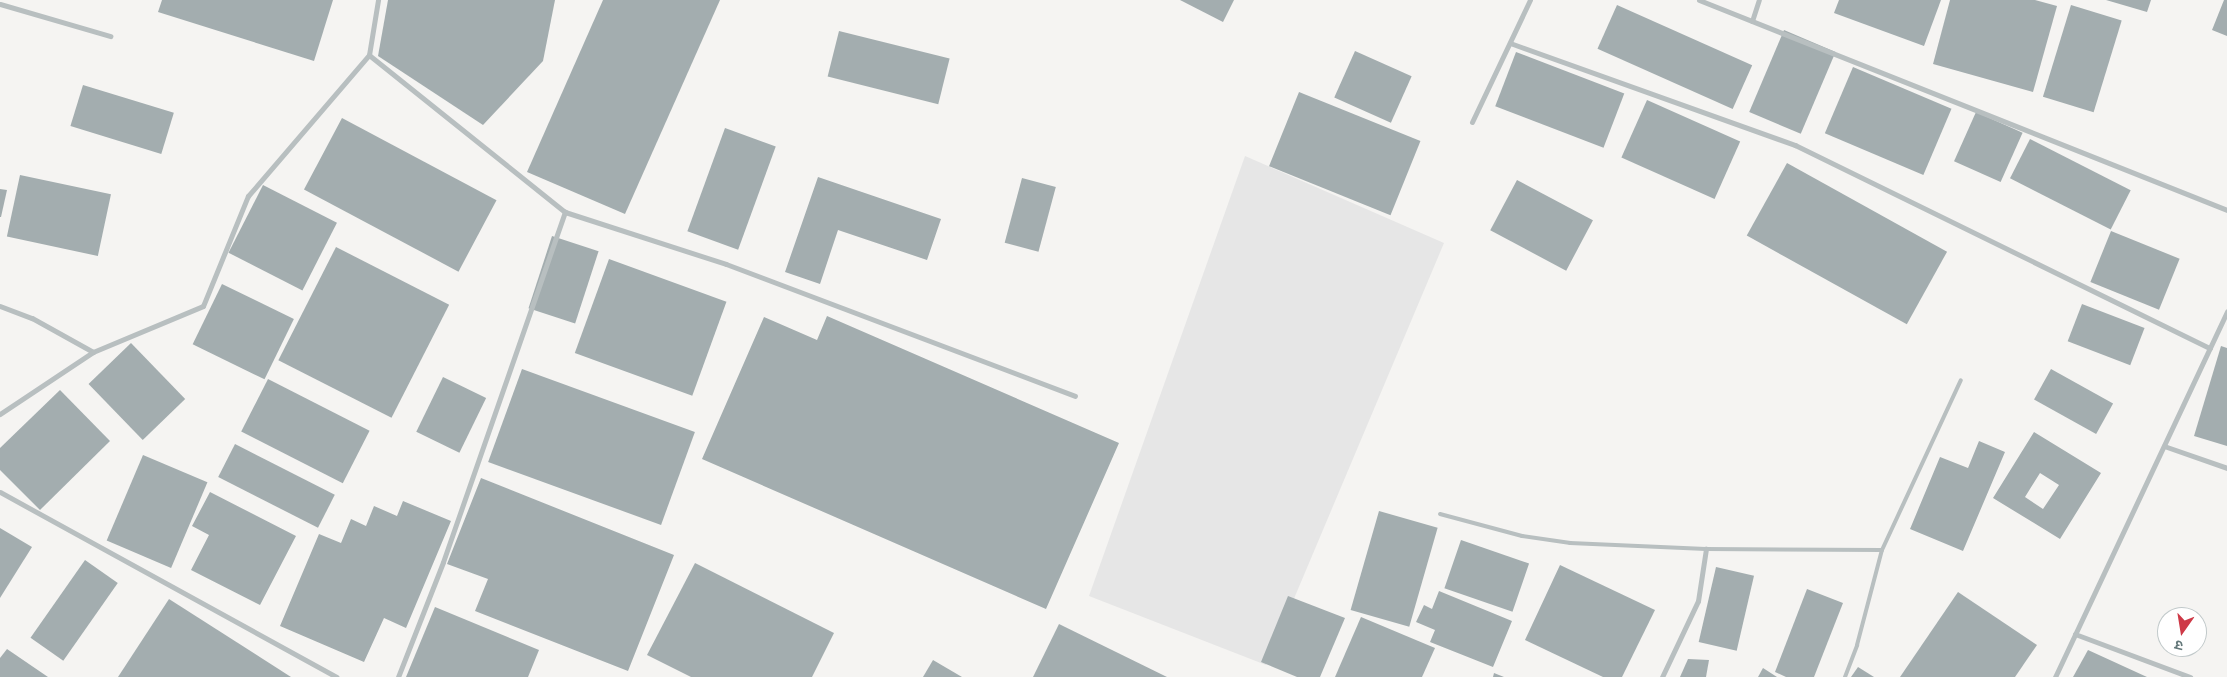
<!DOCTYPE html>
<meta charset="utf-8">
<style>
body{margin:0}
#map{position:relative;width:2227px;height:677px;overflow:hidden;background:#f5f4f2;font-family:"DejaVu Sans","Noto Sans Devanagari",sans-serif}
div>[style]{position:absolute}
.built>*{inset:0;background:#e6e6e6}
.building>*{inset:0;background:#a3adaf;transform-origin:0 0}
.lane>*{height:4px;margin:-2px;padding:0 2px;transform-origin:2px;border-radius:2px;background:#b8bfc0}
.street>*{height:5px;margin:-2.5px;padding:0 2.5px;transform-origin:2.5px;border-radius:2.5px;background:#b8bfc0}
span{translate:-50% -50%;white-space:nowrap;text-align:center;line-height:1.15;-webkit-text-stroke:5px #fff;paint-order:stroke}
.north{position:absolute;left:2157px;top:607px;width:50px;height:50px;box-sizing:border-box;background:#fff;border:1px solid #c1c9ca;border-radius:50%;rotate:193deg;font-size:14px;font-weight:700;line-height:20px;text-align:center;color:#64787a}
.north::after{content:'';display:block;margin:auto;width:18px;height:22px;background:#ce3947;clip-path:polygon(50% 0,100% 100%,50% 72%,0 100%)}
</style>
<div id="map">
<div class="built">
<i style="clip-path:polygon(1245px 156px,1444px 243px,1266px 665px,1089px 596px)"></i>
</div>
<div class="building">
<i style="clip-path:polygon(162px 0,333px 0,314px 61px,158px 12px)"></i>
<i style="clip-path:polygon(388px 0,555px 0,543px 61px,483px 125px,378px 56px)"></i>
<i style="clip-path:polygon(603px 0,720px 0,625px 214px,527px 172px)"></i>
<i style="clip-path:polygon(1180px 0,1234px 0,1223px 22px)"></i>
<i style="clip-path:polygon(1839px 0,1941px 0,1924px 46px,1834px 13px)"></i>
<i style="clip-path:polygon(1950px 0,2035px 0,2057px 6px,2033px 92px,1933px 64px)"></i>
<i style="clip-path:polygon(2106px 0,2151px 0,2147px 12px)"></i>
<i style="clip-path:polygon(2224px 0,2227px 0,2227px 36px,2212px 30px)"></i>
<i style="left:1617px;top:5px;width:148px;height:48px;rotate:24deg"></i>
<i style="left:2071px;top:5px;width:53px;height:96px;rotate:17deg"></i>
<i style="left:1784px;top:30px;width:56px;height:89px;rotate:23deg"></i>
<i style="left:839px;top:31px;width:114px;height:47px;rotate:14deg"></i>
<i style="left:1355px;top:51px;width:62px;height:51px;rotate:24deg"></i>
<i style="left:1516px;top:52px;width:116px;height:58px;rotate:21deg"></i>
<i style="left:1853px;top:67px;width:107px;height:72px;rotate:23deg"></i>
<i style="left:83px;top:85px;width:95px;height:43px;rotate:17deg"></i>
<i style="left:1299px;top:92px;width:131px;height:80px;rotate:22deg"></i>
<i style="left:1647px;top:100px;width:102px;height:63px;rotate:24deg"></i>
<i style="left:1976px;top:112px;width:51px;height:54px;rotate:24deg"></i>
<i style="left:342px;top:118px;width:175px;height:81px;rotate:28deg"></i>
<i style="left:725px;top:128px;width:54px;height:110px;rotate:20deg"></i>
<i style="left:2030px;top:139px;width:113px;height:44px;rotate:27deg"></i>
<i style="left:1787px;top:163px;width:183px;height:83px;rotate:29deg"></i>
<i style="left:20px;top:175px;width:93px;height:63px;rotate:12deg"></i>
<i style="clip-path:polygon(818px 177px,941px 219px,927px 260px,838px 230px,820px 284px,785px 272px)"></i>
<i style="left:1022px;top:178px;width:35px;height:67px;rotate:15deg"></i>
<i style="left:1517px;top:180px;width:86px;height:57px;rotate:28deg"></i>
<i style="left:263px;top:185px;width:83px;height:76px;rotate:27deg"></i>
<i style="clip-path:polygon(0 189px,7px 190px,1px 217px,0 217px)"></i>
<i style="left:2111px;top:231px;width:74px;height:55px;rotate:22deg"></i>
<i style="left:552px;top:236px;width:49px;height:76px;rotate:18deg"></i>
<i style="left:336px;top:247px;width:127px;height:127px;rotate:27deg"></i>
<i style="left:609px;top:259px;width:125px;height:100px;rotate:20deg"></i>
<i style="left:222px;top:284px;width:80px;height:67px;rotate:26deg"></i>
<i style="left:2082px;top:304px;width:67px;height:40px;rotate:21deg"></i>
<i style="clip-path:polygon(827px 316px,1119px 443px,1046px 609px,702px 459px,764px 317px,817px 340px)"></i>
<i style="left:131px;top:343px;width:78px;height:59px;rotate:46deg"></i>
<i style="clip-path:polygon(2221px 346px,2227px 348px,2227px 446px,2194px 436px)"></i>
<i style="left:522px;top:369px;width:184px;height:99px;rotate:20deg"></i>
<i style="left:2051px;top:369px;width:71px;height:35px;rotate:29deg"></i>
<i style="left:443px;top:377px;width:48px;height:61px;rotate:26deg"></i>
<i style="left:268px;top:379px;width:114px;height:59px;rotate:27deg"></i>
<i style="clip-path:polygon(60px 390px,110px 441px,40px 510px,0 470px,0 448px)"></i>
<i style="clip-path:polygon(evenodd,2034px 432px,2101px 473px,2060px 539px,1993px 498px,2034px 432px,2040px 473px,2059px 485px,2043px 509px,2025px 497px,2040px 473px)"></i>
<i style="clip-path:polygon(1979px 441px,2005px 452px,1963px 551px,1910px 529px,1940px 457px,1968px 468px)"></i>
<i style="left:235px;top:444px;width:112px;height:37px;rotate:27deg"></i>
<i style="left:143px;top:455px;width:70px;height:93px;rotate:23deg"></i>
<i style="clip-path:polygon(481px 478px,674px 555px,628px 671px,475px 611px,488px 579px,447px 564px)"></i>
<i style="clip-path:polygon(210px 492px,296px 536px,260px 605px,191px 570px,209px 535px,192px 526px)"></i>
<i style="clip-path:polygon(403px 501px,451px 521px,406px 628px,384px 618px,364px 662px,280px 626px,319px 534px,341px 543px,351px 519px,366px 526px,374px 506px,397px 516px)"></i>
<i style="left:1379px;top:511px;width:61px;height:103px;rotate:16deg"></i>
<i style="clip-path:polygon(0 528px,32px 547px,0 598px)"></i>
<i style="left:1461px;top:540px;width:72px;height:51px;rotate:19deg"></i>
<i style="left:85px;top:560px;width:40px;height:95px;rotate:35deg"></i>
<i style="clip-path:polygon(695px 563px,834px 633px,812px 677px,691px 677px,647px 655px)"></i>
<i style="clip-path:polygon(1560px 565px,1655px 610px,1622px 677px,1603px 677px,1525px 640px)"></i>
<i style="left:1716px;top:567px;width:39px;height:77px;rotate:13deg"></i>
<i style="clip-path:polygon(1807px 589px,1843px 603px,1814px 677px,1786px 677px,1775px 672px)"></i>
<i style="clip-path:polygon(1439px 591px,1512px 621px,1493px 667px,1430px 642px,1435px 630px,1416px 622px,1424px 605px,1432px 609px)"></i>
<i style="clip-path:polygon(1958px 592px,2037px 645px,2015px 677px,1900px 677px)"></i>
<i style="clip-path:polygon(1288px 596px,1345px 618px,1320px 677px,1297px 677px,1261px 662px)"></i>
<i style="clip-path:polygon(169px 599px,291px 677px,118px 677px)"></i>
<i style="clip-path:polygon(435px 607px,539px 650px,528px 677px,406px 677px)"></i>
<i style="clip-path:polygon(1361px 617px,1435px 648px,1422px 677px,1335px 677px)"></i>
<i style="clip-path:polygon(1059px 624px,1167px 677px,1033px 677px)"></i>
<i style="clip-path:polygon(7px 649px,48px 677px,0 677px,0 658px)"></i>
<i style="clip-path:polygon(2088px 650px,2147px 677px,2073px 677px)"></i>
<i style="clip-path:polygon(1688px 659px,1709px 660px,1706px 677px,1680px 677px)"></i>
<i style="clip-path:polygon(933px 660px,962px 677px,923px 677px)"></i>
<i style="clip-path:polygon(1858px 667px,1874px 677px,1851px 677px)"></i>
<i style="clip-path:polygon(1763px 668px,1777px 677px,1758px 677px)"></i>
<i style="clip-path:polygon(1494px 673px,1504px 677px,1493px 677px)"></i>
</div>
<div class="lane">
<i style="left:1440px;top:514px;width:85px;rotate:15deg"></i>
<i style="left:1522px;top:536px;width:49px;rotate:8.3deg"></i>
<i style="left:1570px;top:543px;width:136px;rotate:2.5deg"></i>
<i style="left:1706px;top:549px;width:176px;rotate:0.3deg"></i>
<i style="left:1882px;top:550px;width:187px;rotate:-65.1deg"></i>
<i style="left:1845px;top:677px;width:34px;rotate:-69deg"></i>
<i style="left:1857px;top:645px;width:98px;rotate:-75.3deg"></i>
</div>
<div class="street">
<i style="left:1699px;top:0;width:568px;rotate:21.69deg"></i>
<i style="left:0;top:4px;width:115px;rotate:16.2deg"></i>
<i style="left:1752px;top:21px;width:22px;rotate:-72deg"></i>
<i style="left:1510px;top:43px;width:303px;rotate:19.7deg"></i>
<i style="left:1795px;top:145px;width:462px;rotate:26.1deg"></i>
<i style="left:369px;top:55px;width:251px;rotate:38.7deg"></i>
<i style="left:565px;top:212px;width:169px;rotate:17.9deg"></i>
<i style="left:726px;top:264px;width:373px;rotate:20.7deg"></i>
<i style="left:1472px;top:122px;width:135px;rotate:-64.6deg"></i>
<i style="left:0;top:306px;width:34px;rotate:21deg"></i>
<i style="left:32px;top:318px;width:70px;rotate:29.1deg"></i>
<i style="left:0;top:414px;width:112px;rotate:-33.7deg"></i>
<i style="left:93px;top:352px;width:119px;rotate:-22.7deg"></i>
<i style="left:203px;top:306px;width:119px;rotate:-67.8deg"></i>
<i style="left:248px;top:196px;width:186px;rotate:-49.4deg"></i>
<i style="left:369px;top:55px;width:56px;rotate:-80.7deg"></i>
<i style="left:2164px;top:446px;width:67px;rotate:19.2deg"></i>
<i style="left:0;top:492px;width:384px;rotate:28.8deg"></i>
<i style="left:2075px;top:634px;width:123px;rotate:20.5deg"></i>
<i style="left:398px;top:677px;width:123px;rotate:-68.6deg"></i>
<i style="left:443px;top:562px;width:371px;rotate:-70.8deg"></i>
<i style="left:1662px;top:677px;width:84px;rotate:-64.7deg"></i>
<i style="left:1698px;top:601px;width:53px;rotate:-81.3deg"></i>
<i style="left:2055px;top:677px;width:404px;rotate:-64.8deg"></i>
</div>
<div class="north">उ</div>
</div>
